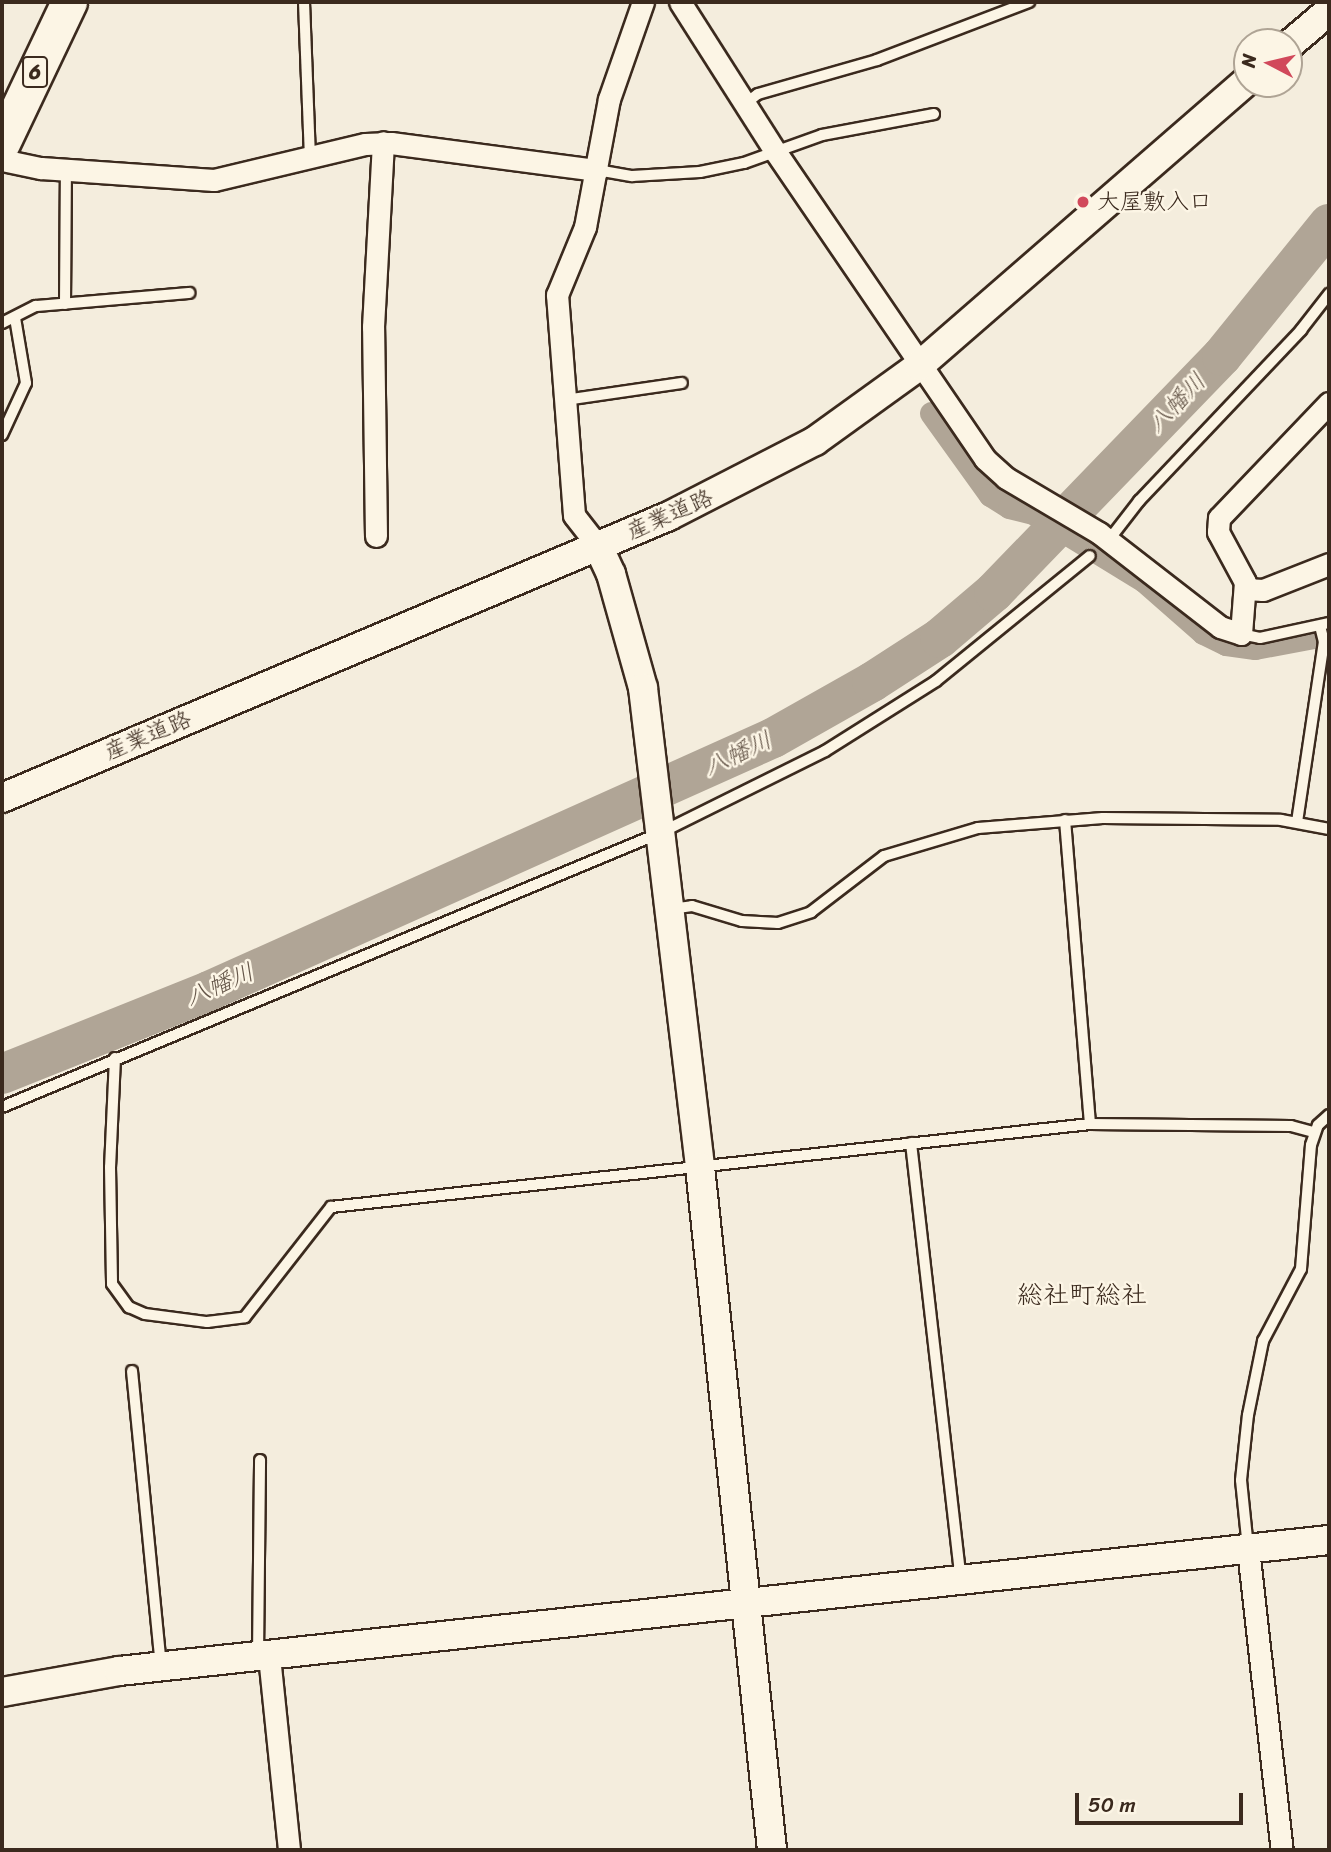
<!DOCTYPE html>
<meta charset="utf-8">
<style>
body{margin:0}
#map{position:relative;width:1331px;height:1852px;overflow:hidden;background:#f4eddd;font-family:Sriracha,"Klee One",sans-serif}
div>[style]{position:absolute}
.canal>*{height:23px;margin:-11.5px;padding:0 11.5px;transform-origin:11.5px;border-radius:11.5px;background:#b0a596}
.river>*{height:40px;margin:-20px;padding:0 20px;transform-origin:20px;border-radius:20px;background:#b0a596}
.roads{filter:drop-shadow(2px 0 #3b2a1e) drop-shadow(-2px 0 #3b2a1e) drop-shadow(0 2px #3b2a1e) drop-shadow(0 -2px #3b2a1e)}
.service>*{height:10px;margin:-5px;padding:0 5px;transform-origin:5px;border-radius:5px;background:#fcf5e5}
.minor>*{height:21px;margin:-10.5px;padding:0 10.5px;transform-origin:10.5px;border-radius:10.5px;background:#fcf5e5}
.tertiary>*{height:28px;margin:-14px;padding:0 14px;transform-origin:14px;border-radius:14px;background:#fcf5e5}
.primary>*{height:35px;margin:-17.5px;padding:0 17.5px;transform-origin:17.5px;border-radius:17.5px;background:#fcf5e5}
.dots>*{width:19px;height:19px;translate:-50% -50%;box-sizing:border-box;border:4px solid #fcf5e5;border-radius:50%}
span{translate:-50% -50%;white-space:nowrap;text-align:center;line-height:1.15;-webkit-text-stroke:5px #fcf5e5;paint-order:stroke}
.shield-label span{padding:2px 5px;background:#fcf5e5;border:2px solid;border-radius:5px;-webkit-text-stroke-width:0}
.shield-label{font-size:21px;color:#3b2a1e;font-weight:700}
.poi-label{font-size:23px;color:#3b2a1e}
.left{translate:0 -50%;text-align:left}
.street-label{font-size:23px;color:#3b2a1e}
.water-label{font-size:24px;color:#645548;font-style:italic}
.quarter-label{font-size:26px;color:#3b2a1e}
.frame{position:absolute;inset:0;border:4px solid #3b2a1e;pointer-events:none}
.north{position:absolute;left:1233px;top:28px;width:70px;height:70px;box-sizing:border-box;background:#fcf5e5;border:2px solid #afa495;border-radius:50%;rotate:277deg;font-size:19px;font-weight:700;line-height:28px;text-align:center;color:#3b2a1e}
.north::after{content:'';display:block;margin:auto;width:24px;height:32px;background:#d1495b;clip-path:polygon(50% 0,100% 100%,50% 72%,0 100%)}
.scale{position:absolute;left:1075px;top:1793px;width:168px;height:32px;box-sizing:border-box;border:4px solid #3b2a1e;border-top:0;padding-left:9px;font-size:21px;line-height:24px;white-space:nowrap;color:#3b2a1e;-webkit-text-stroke:5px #fcf5e5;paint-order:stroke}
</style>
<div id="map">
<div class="canal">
<i style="left:931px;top:413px;width:101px;rotate:54.3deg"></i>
<i style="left:990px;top:495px;width:22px;rotate:32deg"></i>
<i style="left:1009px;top:507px;width:25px;rotate:14deg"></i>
<i style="left:1033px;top:513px;width:130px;rotate:31.5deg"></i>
<i style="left:1144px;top:581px;width:79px;rotate:41.4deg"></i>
<i style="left:1203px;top:633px;width:25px;rotate:26deg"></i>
<i style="left:1226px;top:644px;width:29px;rotate:8deg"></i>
<i style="left:1255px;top:648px;width:75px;rotate:-10.7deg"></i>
</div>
<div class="river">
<i style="left:2px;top:1074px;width:223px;rotate:-21.8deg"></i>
<i style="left:209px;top:991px;width:618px;rotate:-24.16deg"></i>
<i style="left:773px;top:738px;width:114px;rotate:-29.5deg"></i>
<i style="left:872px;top:682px;width:81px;rotate:-32.9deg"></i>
<i style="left:940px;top:638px;width:71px;rotate:-40.4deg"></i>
<i style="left:994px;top:592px;width:328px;rotate:-46deg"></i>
<i style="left:1222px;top:356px;width:170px;rotate:-51deg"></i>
</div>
<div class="roads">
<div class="service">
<i style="left:304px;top:2px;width:156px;rotate:87.8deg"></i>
<i style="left:745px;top:104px;width:16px;rotate:-38deg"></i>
<i style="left:758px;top:94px;width:124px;rotate:-15.9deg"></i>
<i style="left:877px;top:60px;width:163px;rotate:-20.9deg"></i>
<i style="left:597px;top:170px;width:36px;rotate:10deg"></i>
<i style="left:632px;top:176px;width:68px;rotate:-3.4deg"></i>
<i style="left:700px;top:172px;width:45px;rotate:-11.6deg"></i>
<i style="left:744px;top:163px;width:83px;rotate:-19.7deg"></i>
<i style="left:822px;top:135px;width:114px;rotate:-10.6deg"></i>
<i style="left:65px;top:304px;width:134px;rotate:-89.6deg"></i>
<i style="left:2px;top:323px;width:38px;rotate:-27deg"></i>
<i style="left:36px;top:306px;width:154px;rotate:-4.9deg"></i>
<i style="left:565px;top:400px;width:118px;rotate:-8.3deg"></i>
<i style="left:2px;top:435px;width:57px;rotate:-65.2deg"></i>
<i style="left:26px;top:383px;width:66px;rotate:-99.6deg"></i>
<i style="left:1108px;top:541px;width:51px;rotate:-52.2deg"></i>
<i style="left:1139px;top:501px;width:236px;rotate:-46.5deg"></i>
<i style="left:1301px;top:330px;width:46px;rotate:-52.1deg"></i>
<i style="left:1241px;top:634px;width:19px;rotate:12deg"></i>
<i style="left:1260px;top:638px;width:71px;rotate:-12.3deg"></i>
<i style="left:1065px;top:820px;width:305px;rotate:85.3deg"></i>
<i style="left:1297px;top:822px;width:182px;rotate:-81.5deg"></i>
<i style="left:1324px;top:642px;width:16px;rotate:-104deg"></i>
<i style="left:671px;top:909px;width:21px;rotate:-8deg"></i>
<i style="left:692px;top:906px;width:52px;rotate:16.7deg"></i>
<i style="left:742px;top:921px;width:36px;rotate:3deg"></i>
<i style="left:778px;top:923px;width:35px;rotate:-18deg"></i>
<i style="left:811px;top:912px;width:92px;rotate:-37.5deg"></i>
<i style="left:884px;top:856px;width:98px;rotate:-16.6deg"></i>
<i style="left:978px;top:828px;width:125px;rotate:-4.6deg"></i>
<i style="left:1103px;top:818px;width:178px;rotate:0.6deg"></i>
<i style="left:1281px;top:820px;width:49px;rotate:10.6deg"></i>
<i style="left:115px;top:1058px;width:109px;rotate:92.6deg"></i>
<i style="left:110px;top:1167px;width:117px;rotate:89deg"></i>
<i style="left:112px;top:1284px;width:29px;rotate:54deg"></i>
<i style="left:129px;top:1307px;width:17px;rotate:24deg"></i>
<i style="left:145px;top:1314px;width:63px;rotate:7.4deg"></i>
<i style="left:207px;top:1322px;width:38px;rotate:-7deg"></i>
<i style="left:245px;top:1317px;width:140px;rotate:-52deg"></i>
<i style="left:331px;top:1207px;width:764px;rotate:-6.24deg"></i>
<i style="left:1090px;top:1124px;width:201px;rotate:0.6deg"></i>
<i style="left:1291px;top:1126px;width:24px;rotate:15deg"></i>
<i style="left:2px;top:1107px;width:713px;rotate:-22.61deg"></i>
<i style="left:660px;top:833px;width:184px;rotate:-26.4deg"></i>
<i style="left:825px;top:751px;width:131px;rotate:-32.2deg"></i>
<i style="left:936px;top:681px;width:198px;rotate:-39.1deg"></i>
<i style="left:911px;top:1143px;width:439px;rotate:83.5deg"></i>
<i style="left:132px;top:1371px;width:295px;rotate:84.4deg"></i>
<i style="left:1248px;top:1548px;width:68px;rotate:-95.9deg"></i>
<i style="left:1241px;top:1480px;width:65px;rotate:-83.9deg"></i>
<i style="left:1248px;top:1415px;width:76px;rotate:-78.5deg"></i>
<i style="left:1263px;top:1341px;width:81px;rotate:-62.2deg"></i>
<i style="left:1301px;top:1269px;width:124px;rotate:-85.4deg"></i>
<i style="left:1311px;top:1145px;width:21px;rotate:-71deg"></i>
<i style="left:1318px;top:1125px;width:15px;rotate:-42deg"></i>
<i style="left:258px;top:1656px;width:196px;rotate:-89.4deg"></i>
</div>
<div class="minor">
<i style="left:680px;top:2px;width:177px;rotate:57.5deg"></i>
<i style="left:775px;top:151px;width:373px;rotate:55.7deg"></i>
<i style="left:985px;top:459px;width:28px;rotate:42deg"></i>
<i style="left:1006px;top:478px;width:108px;rotate:30.6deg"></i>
<i style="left:1099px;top:533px;width:153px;rotate:37.8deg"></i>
<i style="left:1220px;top:627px;width:22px;rotate:18deg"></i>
<i style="left:1241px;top:634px;width:52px;rotate:-85.6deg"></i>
<i style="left:1245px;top:582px;width:57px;rotate:-118.4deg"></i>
<i style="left:1218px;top:532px;width:14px;rotate:-86deg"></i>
<i style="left:1219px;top:518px;width:159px;rotate:-46.3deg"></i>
<i style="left:2px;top:160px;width:40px;rotate:12deg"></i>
<i style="left:41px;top:168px;width:173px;rotate:4deg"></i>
<i style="left:214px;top:180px;width:155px;rotate:-13.4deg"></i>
<i style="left:365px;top:144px;width:26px;rotate:-2deg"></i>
<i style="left:391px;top:143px;width:208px;rotate:7.5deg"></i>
<i style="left:376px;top:536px;width:209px;rotate:-90.8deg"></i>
<i style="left:373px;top:327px;width:185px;rotate:-86.9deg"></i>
<i style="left:598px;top:546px;width:39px;rotate:-128deg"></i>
<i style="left:574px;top:515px;width:221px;rotate:-94.4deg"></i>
<i style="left:557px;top:295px;width:74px;rotate:-67.6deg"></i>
<i style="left:585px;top:227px;width:130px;rotate:-79.4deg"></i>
<i style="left:609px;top:99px;width:103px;rotate:-70.7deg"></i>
<i style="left:1245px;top:589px;width:18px;rotate:3deg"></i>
<i style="left:1263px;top:590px;width:71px;rotate:-21.5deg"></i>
<i style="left:1248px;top:1549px;width:303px;rotate:83.6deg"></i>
<i style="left:269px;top:1656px;width:195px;rotate:84.1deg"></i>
</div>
<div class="tertiary">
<i style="left:1289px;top:45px;width:52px;rotate:-40.4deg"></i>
<i style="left:598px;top:546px;width:31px;rotate:65deg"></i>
<i style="left:611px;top:574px;width:118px;rotate:74.3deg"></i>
<i style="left:643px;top:688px;width:482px;rotate:83.2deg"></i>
<i style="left:700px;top:1167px;width:687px;rotate:83.98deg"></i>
<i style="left:2px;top:798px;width:724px;rotate:-22.92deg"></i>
<i style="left:669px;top:516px;width:164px;rotate:-27.2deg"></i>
<i style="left:815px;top:441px;width:128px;rotate:-35.8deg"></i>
<i style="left:919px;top:366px;width:435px;rotate:-41deg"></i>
<i style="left:2px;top:1692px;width:119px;rotate:-10.2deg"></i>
<i style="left:119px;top:1671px;width:1217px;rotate:-6.18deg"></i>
</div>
<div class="primary">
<i style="left:2px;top:143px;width:156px;rotate:-64.6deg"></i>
</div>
</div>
<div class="dots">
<i style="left:1083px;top:202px;background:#d1495b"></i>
</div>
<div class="shield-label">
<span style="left:35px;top:72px">6</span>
</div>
<div class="poi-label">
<span class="left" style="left:1097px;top:202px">大屋敷入口</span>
</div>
<div class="street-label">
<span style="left:670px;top:515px;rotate:-24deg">産業道路</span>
<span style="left:148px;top:736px;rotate:-23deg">産業道路</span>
</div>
<div class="water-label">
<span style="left:1177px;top:403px;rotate:-46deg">八幡川</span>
<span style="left:738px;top:754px;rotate:-25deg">八幡川</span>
<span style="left:220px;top:985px;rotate:-23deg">八幡川</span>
</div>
<div class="quarter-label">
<span style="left:1082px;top:1295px">総社町総社</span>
</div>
<div class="frame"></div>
<div class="north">N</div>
<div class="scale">50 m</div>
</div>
